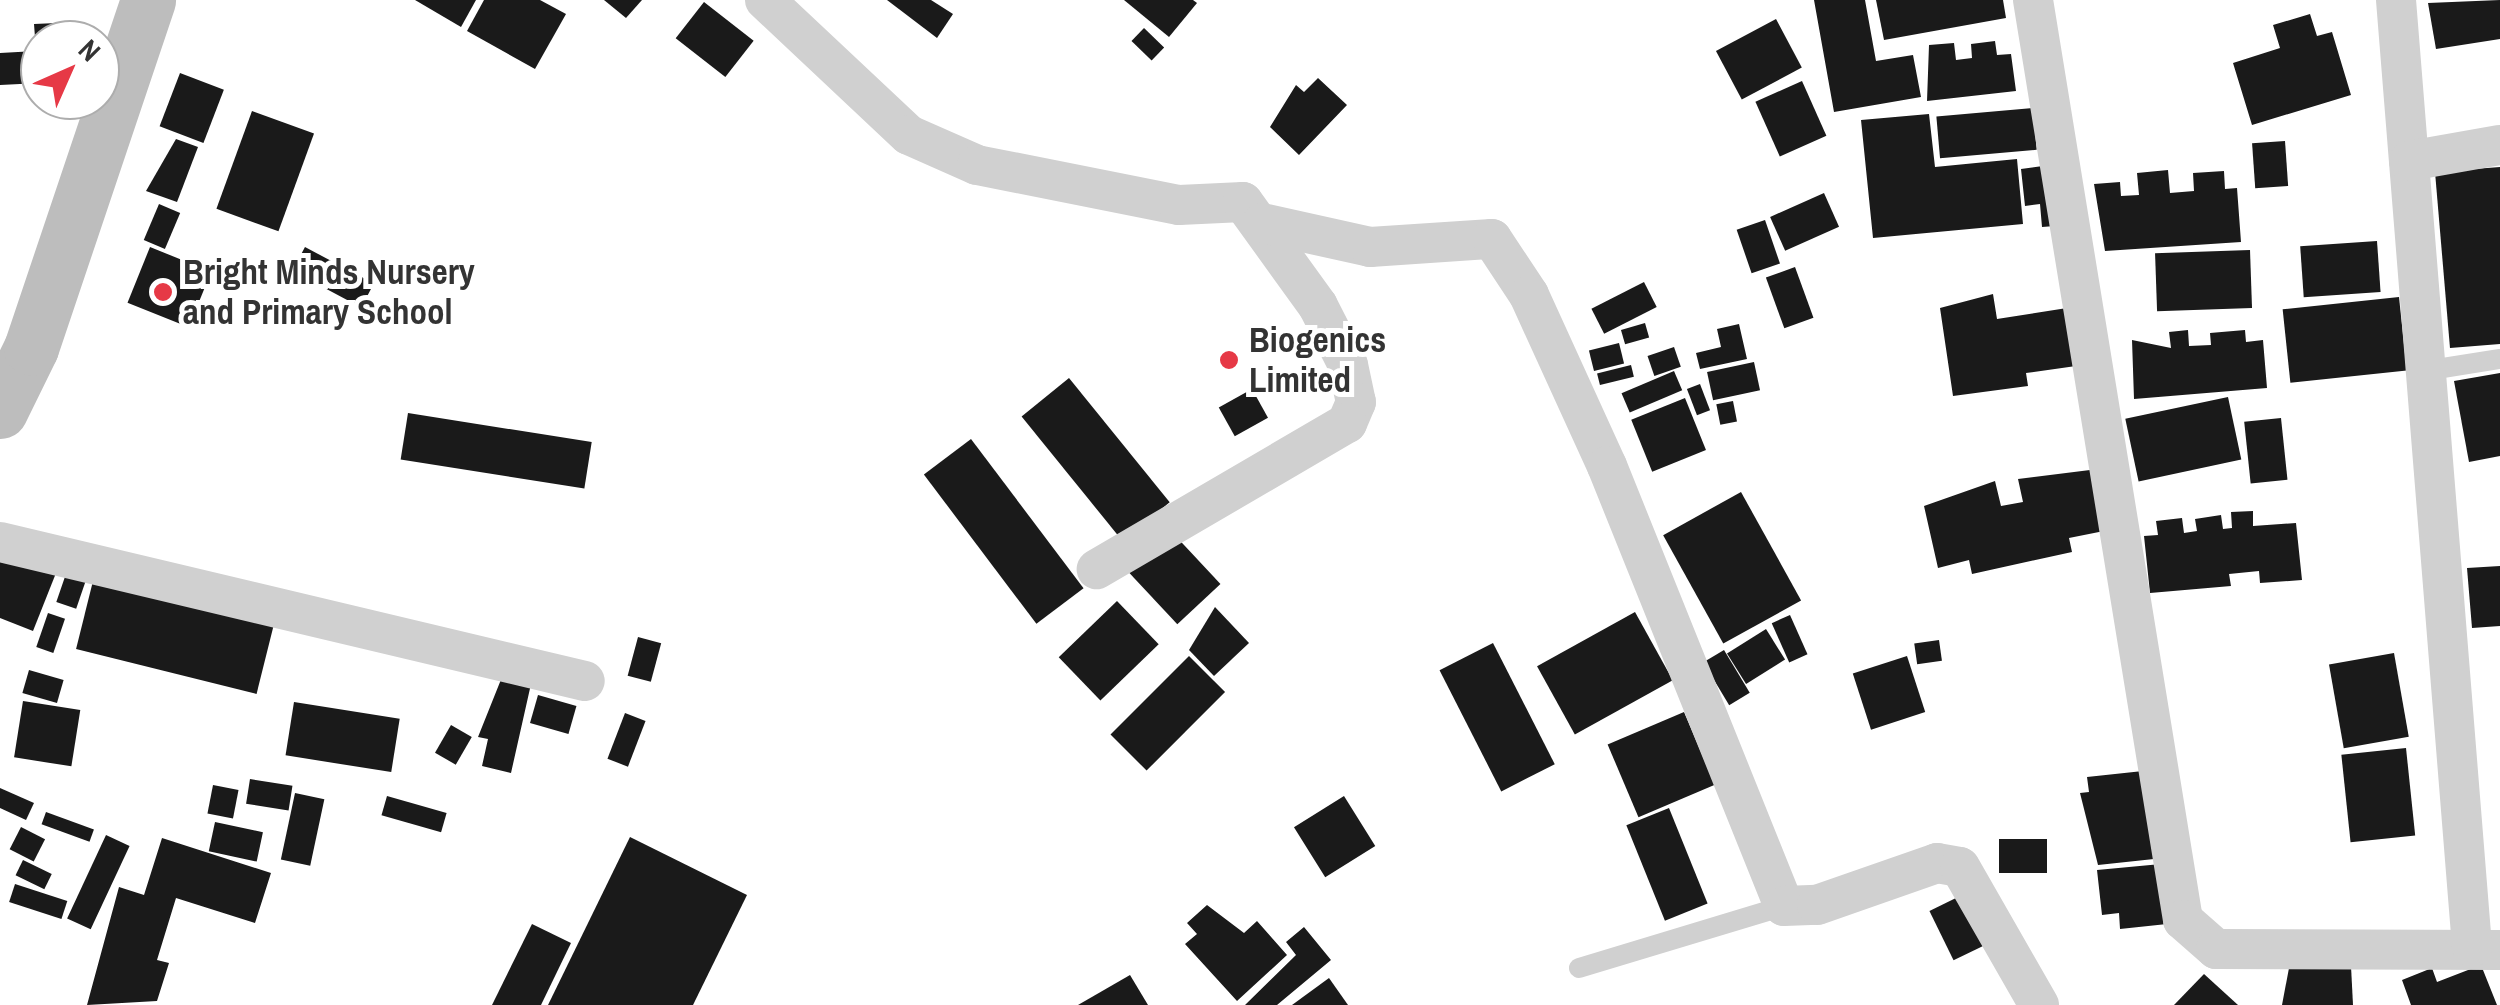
<!DOCTYPE html>
<style>
body{margin:0}
#map{position:relative;width:2500px;height:1005px;overflow:hidden;background:#fff;font-family:"Archivo Narrow",sans-serif}
div>[style]{position:absolute}
.building>*{inset:0;background:#1a1a1a;transform-origin:0 0}
.service>*{height:20px;margin:-10px;padding:0 10px;transform-origin:10px;border-radius:10px;background:#d0d0d0}
.minor>*{height:40px;margin:-20px;padding:0 20px;transform-origin:20px;border-radius:20px;background:#d0d0d0}
.secondary>*{height:55px;margin:-27.5px;padding:0 27.5px;transform-origin:27.5px;border-radius:27.5px;background:#bdbdbd}
.dots>*{width:28px;height:28px;translate:-50% -50%;box-sizing:border-box;border:5px solid #fff;border-radius:50%}
span{translate:-50% -50%;white-space:nowrap;text-align:center;line-height:1.15;-webkit-text-stroke:10px #fff;paint-order:stroke}
.poi-label{font-size:35px;color:#333;font-weight:700}
.left{translate:0 -50%;text-align:left}
.north{position:absolute;left:20px;top:20px;width:100px;height:100px;box-sizing:border-box;background:#fff;border:2px solid #adadad;border-radius:50%;rotate:45deg;font-size:28px;font-weight:700;line-height:40px;text-align:center;color:#333}
.north::after{content:'';display:block;margin:auto;width:35px;height:45px;background:#e63946;clip-path:polygon(50% 0,100% 100%,50% 72%,0 100%)}
</style>
<div id="map">
<div class="building">
<i style="clip-path:polygon(415px 0,476px 0,461px 27px)"></i>
<i style="clip-path:polygon(484px 0,540px 0,566px 14px,535px 69px,467px 31px)"></i>
<i style="clip-path:polygon(604px 0,642px 0,626px 18px)"></i>
<i style="clip-path:polygon(887px 0,931px 0,953px 14px,937px 38px)"></i>
<i style="clip-path:polygon(1124px 0,1193px 0,1197px 3px,1169px 37px)"></i>
<i style="clip-path:polygon(1814px 0,1865px 0,1876px 61px,1913px 55px,1921px 97px,1834px 112px)"></i>
<i style="clip-path:polygon(1876px 0,2003px 0,2006px 18px,1884px 40px)"></i>
<i style="clip-path:polygon(2500px 0,2500px 39px,2436px 49px,2428px 3px)"></i>
<i style="left:704px;top:2px;width:63px;height:46px;rotate:38deg"></i>
<i style="clip-path:polygon(2310px 14px,2317px 36px,2332px 32px,2351px 95px,2252px 125px,2233px 63px,2280px 48px,2273px 25px)"></i>
<i style="left:1776px;top:19px;width:55px;height:68px;rotate:62deg"></i>
<i style="clip-path:polygon(57px 23px,58px 40px,40px 40px,40px 83px,0 85px,0 53px,36px 51px,34px 24px)"></i>
<i style="left:1144px;top:28px;width:28px;height:18px;rotate:44deg"></i>
<i style="clip-path:polygon(1995px 41px,1997px 55px,2011px 54px,2016px 91px,1927px 101px,1929px 45px,1954px 43px,1956px 60px,1972px 58px,1971px 44px)"></i>
<i style="left:180px;top:73px;width:47px;height:57px;rotate:21deg"></i>
<i style="clip-path:polygon(1318px 78px,1347px 105px,1299px 155px,1270px 127px,1296px 85px,1304px 92px)"></i>
<i style="left:1802px;top:81px;width:60px;height:51px;rotate:66deg"></i>
<i style="left:2033px;top:108px;width:42px;height:97px;rotate:85deg"></i>
<i style="left:252px;top:111px;width:66px;height:104px;rotate:20deg"></i>
<i style="clip-path:polygon(1929px 114px,1935px 167px,2017px 159px,2023px 224px,1873px 238px,1861px 120px)"></i>
<i style="clip-path:polygon(176px 139px,198px 147px,177px 202px,146px 191px)"></i>
<i style="left:2285px;top:141px;width:45px;height:33px;rotate:86deg"></i>
<i style="clip-path:polygon(2050px 165px,2055px 226px,2042px 227px,2040px 204px,2025px 206px,2021px 169px)"></i>
<i style="clip-path:polygon(2500px 167px,2500px 344px,2450px 348px,2435px 172px)"></i>
<i style="clip-path:polygon(2168px 170px,2170px 193px,2194px 191px,2193px 173px,2224px 171px,2225px 189px,2237px 188px,2241px 242px,2105px 251px,2094px 184px,2120px 182px,2121px 196px,2139px 195px,2137px 173px)"></i>
<i style="left:1824px;top:193px;width:37px;height:59px;rotate:66deg"></i>
<i style="left:159px;top:204px;width:23px;height:39px;rotate:23deg"></i>
<i style="left:1765px;top:220px;width:46px;height:30px;rotate:71deg"></i>
<i style="left:2377px;top:241px;width:51px;height:77px;rotate:86deg"></i>
<i style="left:150px;top:247px;width:66px;height:60px;rotate:22deg"></i>
<i style="left:305px;top:247px;width:78px;height:27px;rotate:28deg"></i>
<i style="left:2250px;top:250px;width:58px;height:95px;rotate:88deg"></i>
<i style="left:1795px;top:267px;width:54px;height:31px;rotate:70deg"></i>
<i style="left:1644px;top:282px;width:28px;height:59px;rotate:63deg"></i>
<i style="clip-path:polygon(1993px 294px,1997px 319px,2067px 308px,2076px 366px,2026px 373px,2028px 386px,1953px 396px,1940px 308px)"></i>
<i style="left:2399px;top:297px;width:74px;height:117px;rotate:84deg"></i>
<i style="left:1645px;top:323px;width:15px;height:25px;rotate:74deg"></i>
<i style="clip-path:polygon(1739px 324px,1747px 359px,1700px 369px,1696px 353px,1721px 347px,1717px 329px)"></i>
<i style="clip-path:polygon(2188px 330px,2189px 346px,2211px 345px,2210px 333px,2245px 330px,2246px 342px,2263px 340px,2267px 388px,2134px 399px,2132px 340px,2171px 348px,2169px 332px)"></i>
<i style="left:1619px;top:343px;width:21px;height:31px;rotate:76deg"></i>
<i style="left:1674px;top:347px;width:21px;height:28px;rotate:71deg"></i>
<i style="left:1754px;top:362px;width:29px;height:48px;rotate:78deg"></i>
<i style="left:1631px;top:365px;width:12px;height:35px;rotate:76deg"></i>
<i style="left:1674px;top:371px;width:21px;height:57px;rotate:67deg"></i>
<i style="clip-path:polygon(2500px 373px,2500px 456px,2469px 462px,2454px 381px)"></i>
<i style="left:1069px;top:378px;width:160px;height:61px;rotate:51deg"></i>
<i style="left:1700px;top:384px;width:28px;height:14px;rotate:69deg"></i>
<i style="left:1252px;top:389px;width:33px;height:38px;rotate:61deg"></i>
<i style="left:2228px;top:397px;width:64px;height:105px;rotate:78deg"></i>
<i style="left:1685px;top:398px;width:56px;height:58px;rotate:68deg"></i>
<i style="left:1733px;top:401px;width:21px;height:17px;rotate:79deg"></i>
<i style="left:408px;top:413px;width:186px;height:47px;rotate:9deg"></i>
<i style="left:2281px;top:418px;width:62px;height:37px;rotate:84deg"></i>
<i style="left:971px;top:439px;width:187px;height:59px;rotate:53deg"></i>
<i style="clip-path:polygon(2090px 470px,2104px 531px,2069px 538px,2072px 552px,1972px 574px,1969px 560px,1938px 568px,1924px 506px,1995px 481px,2001px 506px,2023px 502px,2018px 479px)"></i>
<i style="left:1741px;top:492px;width:124px;height:89px;rotate:61deg"></i>
<i style="clip-path:polygon(2253px 511px,2253px 526px,2296px 523px,2302px 580px,2260px 583px,2259px 571px,2229px 574px,2231px 586px,2150px 593px,2144px 536px,2158px 535px,2156px 521px,2182px 518px,2184px 533px,2197px 531px,2195px 519px,2221px 515px,2223px 529px,2232px 528px,2231px 512px)"></i>
<i style="left:1170px;top:530px;width:74px;height:59px;rotate:47deg"></i>
<i style="clip-path:polygon(0 551px,56px 573px,33px 631px,0 618px)"></i>
<i style="left:69px;top:565px;width:21px;height:39px;rotate:19deg"></i>
<i style="clip-path:polygon(2500px 566px,2500px 626px,2472px 628px,2467px 568px)"></i>
<i style="left:93px;top:581px;width:186px;height:70px;rotate:14deg"></i>
<i style="left:1117px;top:601px;width:60px;height:81px;rotate:46deg"></i>
<i style="clip-path:polygon(1215px 607px,1249px 643px,1214px 676px,1189px 650px)"></i>
<i style="left:1635px;top:612px;width:78px;height:112px;rotate:61deg"></i>
<i style="left:48px;top:613px;width:18px;height:36px;rotate:19deg"></i>
<i style="left:1790px;top:615px;width:43px;height:20px;rotate:66deg"></i>
<i style="left:1766px;top:629px;width:36px;height:46px;rotate:58deg"></i>
<i style="left:638px;top:637px;width:24px;height:40px;rotate:15deg"></i>
<i style="left:1939px;top:640px;width:21px;height:25px;rotate:82deg"></i>
<i style="left:1493px;top:643px;width:136px;height:60px;rotate:63deg"></i>
<i style="left:1724px;top:650px;width:50px;height:24px;rotate:59deg"></i>
<i style="left:2394px;top:653px;width:85px;height:66px;rotate:80deg"></i>
<i style="left:1189px;top:656px;width:51px;height:111px;rotate:45deg"></i>
<i style="left:1907px;top:656px;width:59px;height:57px;rotate:72deg"></i>
<i style="left:29px;top:670px;width:36px;height:24px;rotate:16deg"></i>
<i style="clip-path:polygon(502px 677px,531px 684px,511px 773px,482px 766px,488px 739px,478px 737px)"></i>
<i style="left:538px;top:695px;width:40px;height:29px;rotate:16deg"></i>
<i style="left:23px;top:701px;width:58px;height:57px;rotate:9deg"></i>
<i style="left:294px;top:702px;width:107px;height:54px;rotate:9deg"></i>
<i style="left:1684px;top:712px;width:79px;height:83px;rotate:67deg"></i>
<i style="left:625px;top:713px;width:22px;height:49px;rotate:21deg"></i>
<i style="left:451px;top:725px;width:24px;height:32px;rotate:30deg"></i>
<i style="left:2406px;top:748px;width:88px;height:65px;rotate:84deg"></i>
<i style="clip-path:polygon(2143px 771px,2154px 859px,2098px 865px,2080px 793px,2089px 792px,2087px 777px)"></i>
<i style="left:250px;top:779px;width:43px;height:25px;rotate:9deg"></i>
<i style="left:213px;top:785px;width:26px;height:29px;rotate:11deg"></i>
<i style="clip-path:polygon(0 788px,34px 803px,26px 820px,0 808px)"></i>
<i style="left:295px;top:793px;width:30px;height:68px;rotate:12deg"></i>
<i style="left:387px;top:796px;width:62px;height:20px;rotate:16deg"></i>
<i style="left:1344px;top:796px;width:59px;height:59px;rotate:58deg"></i>
<i style="left:1669px;top:808px;width:103px;height:46px;rotate:68deg"></i>
<i style="left:46px;top:812px;width:51px;height:13px;rotate:20deg"></i>
<i style="left:215px;top:822px;width:49px;height:30px;rotate:12deg"></i>
<i style="left:21px;top:827px;width:27px;height:25px;rotate:27deg"></i>
<i style="left:106px;top:835px;width:26px;height:92px;rotate:25deg"></i>
<i style="clip-path:polygon(630px 837px,747px 895px,693px 1005px,548px 1005px)"></i>
<i style="clip-path:polygon(162px 838px,271px 873px,255px 923px,176px 898px,157px 960px,169px 963px,157px 1001px,87px 1005px,119px 887px,144px 895px)"></i>
<i style="left:1999px;top:839px;width:48px;height:34px"></i>
<i style="left:23px;top:860px;width:32px;height:17px;rotate:26deg"></i>
<i style="clip-path:polygon(2161px 864px,2167px 924px,2120px 929px,2119px 913px,2102px 915px,2097px 870px)"></i>
<i style="left:15px;top:884px;width:55px;height:19px;rotate:18deg"></i>
<i style="left:1960px;top:896px;width:55px;height:34px;rotate:64deg"></i>
<i style="clip-path:polygon(1207px 905px,1244px 933px,1257px 921px,1287px 955px,1237px 1001px,1185px 944px,1197px 934px,1187px 923px)"></i>
<i style="clip-path:polygon(532px 924px,571px 943px,541px 1005px,492px 1005px)"></i>
<i style="clip-path:polygon(1304px 927px,1331px 960px,1277px 1005px,1245px 1005px,1296px 955px,1286px 942px)"></i>
<i style="clip-path:polygon(2481px 965px,2497px 1005px,2411px 1005px,2402px 980px,2432px 968px,2437px 982px)"></i>
<i style="clip-path:polygon(2351px 966px,2353px 1005px,2282px 1005px,2289px 968px)"></i>
<i style="clip-path:polygon(2204px 974px,2238px 1005px,2174px 1005px)"></i>
<i style="clip-path:polygon(1130px 975px,1148px 1005px,1078px 1005px)"></i>
<i style="clip-path:polygon(1329px 978px,1348px 1005px,1292px 1005px)"></i>
</div>
<div class="service">
<i style="left:2424px;top:371px;width:77px;rotate:-9deg"></i>
<i style="left:1579px;top:968px;width:214px;rotate:-16.8deg"></i>
</div>
<div class="minor">
<i style="left:765px;top:0;width:197px;rotate:43.2deg"></i>
<i style="left:909px;top:135px;width:74px;rotate:23.8deg"></i>
<i style="left:977px;top:165px;width:206px;rotate:11.2deg"></i>
<i style="left:1179px;top:205px;width:64px;rotate:-2.7deg"></i>
<i style="left:1243px;top:202px;width:128px;rotate:54.2deg"></i>
<i style="left:1318px;top:306px;width:66px;rotate:63deg"></i>
<i style="left:1348px;top:365px;width:38px;rotate:78deg"></i>
<i style="left:1356px;top:402px;width:23px;rotate:113deg"></i>
<i style="left:1347px;top:423px;width:290px;rotate:149.7deg"></i>
<i style="left:2033px;top:0;width:932px;rotate:80.74deg"></i>
<i style="left:2183px;top:920px;width:44px;rotate:41.3deg"></i>
<i style="left:2216px;top:949px;width:284px;rotate:0.2deg"></i>
<i style="left:2396px;top:0;width:950px;rotate:85.41deg"></i>
<i style="left:2409px;top:161px;width:92px;rotate:-10deg"></i>
<i style="left:1262px;top:223px;width:111px;rotate:12.5deg"></i>
<i style="left:1370px;top:247px;width:122px;rotate:-3.8deg"></i>
<i style="left:1492px;top:239px;width:67px;rotate:56.5deg"></i>
<i style="left:1529px;top:295px;width:188px;rotate:65.5deg"></i>
<i style="left:1607px;top:466px;width:474px;rotate:68.1deg"></i>
<i style="left:1784px;top:906px;width:33px;rotate:-2deg"></i>
<i style="left:1817px;top:905px;width:127px;rotate:-19.3deg"></i>
<i style="left:1937px;top:863px;width:23px;rotate:10deg"></i>
<i style="left:1960px;top:867px;width:159px;rotate:60.2deg"></i>
<i style="left:0;top:542px;width:601px;rotate:13.37deg"></i>
</div>
<div class="secondary">
<i style="left:0;top:411px;width:70px;rotate:-63.8deg"></i>
<i style="left:31px;top:348px;width:367px;rotate:-71.4deg"></i>
</div>
<div class="dots">
<i style="left:163px;top:292px;background:#e63946"></i>
<i style="left:1229px;top:360px;background:#e63946"></i>
</div>
<div class="poi-label">
<span class="left" style="left:183px;top:292px">Bright Minds Nursery<br>and Primary School</span>
<span class="left" style="left:1249px;top:360px">Biogenics<br>Limited</span>
</div>
<div class="north">N</div>
</div>
